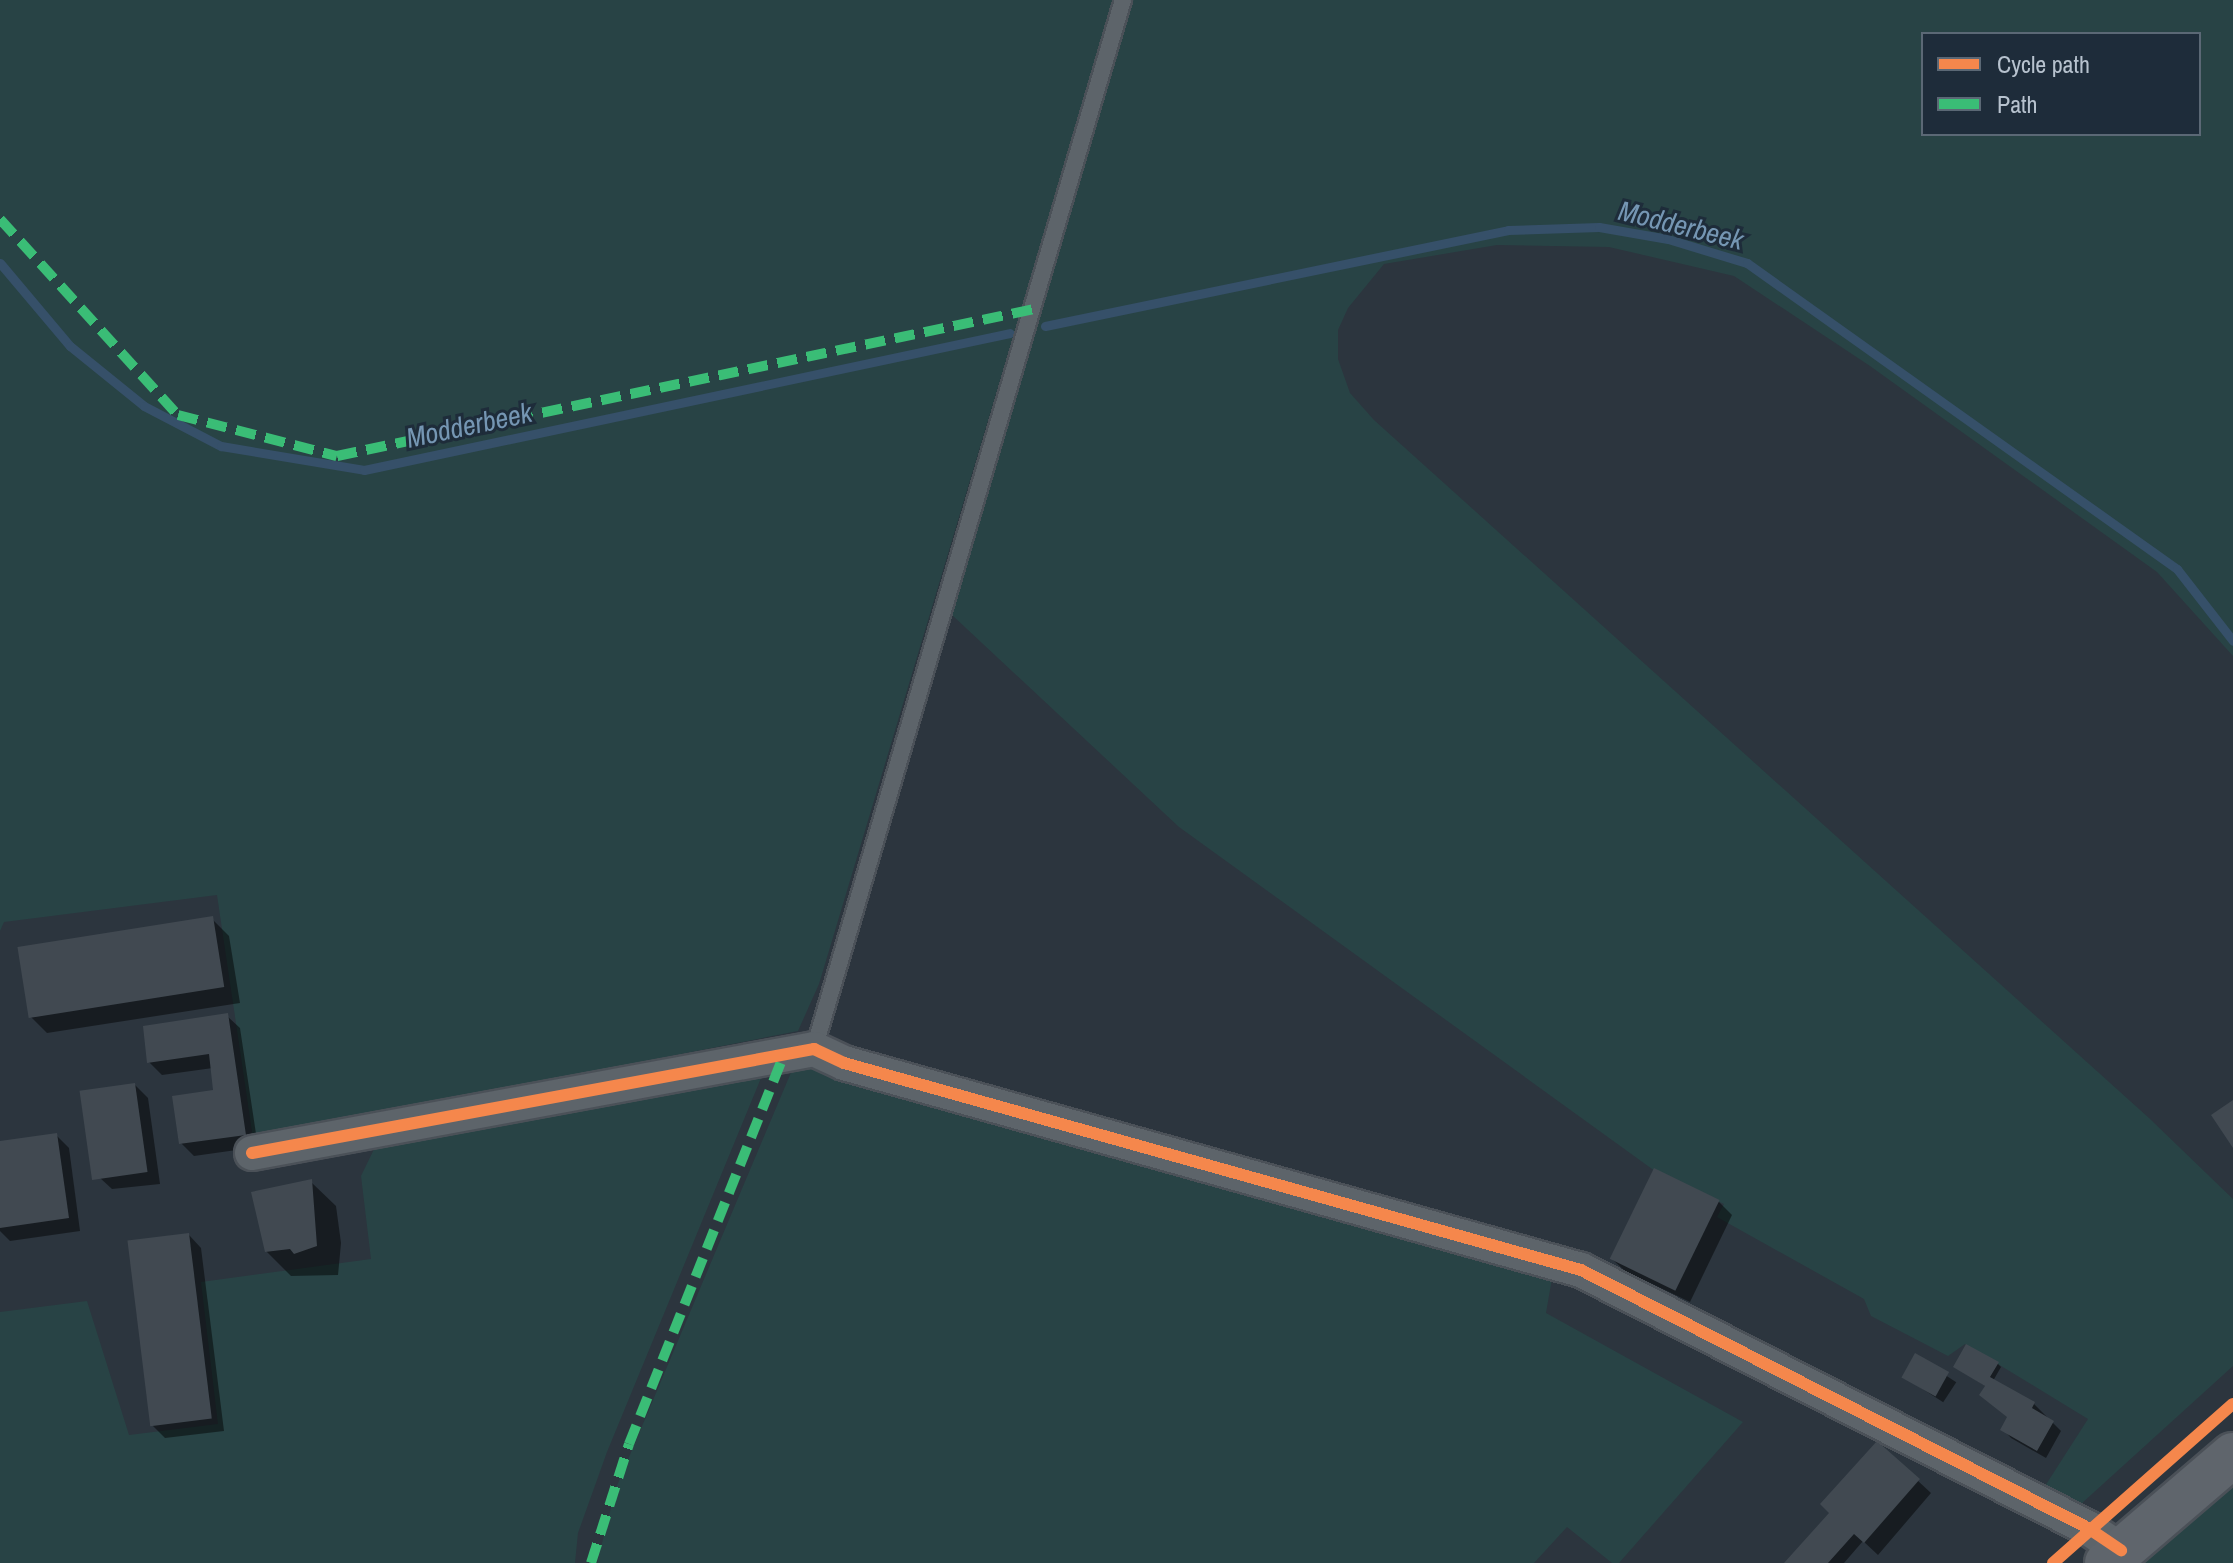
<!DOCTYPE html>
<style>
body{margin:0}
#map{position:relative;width:2233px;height:1563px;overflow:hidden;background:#2c353e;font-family:"Archivo Narrow",sans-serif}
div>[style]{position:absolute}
.green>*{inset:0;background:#284345}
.shadow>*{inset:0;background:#0007;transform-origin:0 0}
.stream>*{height:9px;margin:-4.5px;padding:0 4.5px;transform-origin:4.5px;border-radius:4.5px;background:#365069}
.building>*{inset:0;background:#414951;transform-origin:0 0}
.roads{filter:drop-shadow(2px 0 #4b5158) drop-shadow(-2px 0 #4b5158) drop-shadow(0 2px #4b5158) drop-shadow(0 -2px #4b5158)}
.service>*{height:16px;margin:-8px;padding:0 8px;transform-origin:8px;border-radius:8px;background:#5d646a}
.minor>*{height:34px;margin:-17px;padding:0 17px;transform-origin:17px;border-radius:17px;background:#5d646a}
.primary>*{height:44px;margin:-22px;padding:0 22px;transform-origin:22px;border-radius:22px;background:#5f656c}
.quiet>*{height:10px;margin-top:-5px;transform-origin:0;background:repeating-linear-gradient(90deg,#3abd76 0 20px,transparent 0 30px)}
.cycleway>*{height:12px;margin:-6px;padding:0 6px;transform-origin:6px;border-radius:6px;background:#f5874c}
span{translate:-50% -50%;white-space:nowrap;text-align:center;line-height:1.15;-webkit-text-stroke:6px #1e2c3a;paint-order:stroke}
.water-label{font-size:28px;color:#7596b3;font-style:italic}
.legend{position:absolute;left:1921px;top:32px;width:280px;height:104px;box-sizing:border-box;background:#1e2c3a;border:2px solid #5b6875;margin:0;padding:10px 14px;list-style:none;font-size:24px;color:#b7c2ce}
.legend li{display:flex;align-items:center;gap:16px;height:40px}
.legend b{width:40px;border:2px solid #5b6875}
</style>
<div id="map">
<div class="green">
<i style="clip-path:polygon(0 0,1114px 0,819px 984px,798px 1031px,253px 1138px,217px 895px,4px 922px,0 931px)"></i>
<i style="clip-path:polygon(evenodd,1132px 0,2233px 0,2233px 656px,2157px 572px,1870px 366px,1734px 276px,1609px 247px,1497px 245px,1384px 264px,1348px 308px,1338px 330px,1338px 359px,1350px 393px,1374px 420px,2149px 1118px,2233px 1199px,2233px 1366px,2070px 1514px,2038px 1497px,2088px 1419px,1965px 1344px,1948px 1356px,1871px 1316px,1864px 1299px,1717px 1217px,1724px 1204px,1659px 1174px,1179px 827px,952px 615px,1132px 0,1923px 34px,2199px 34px,2199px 134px,1923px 134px,1923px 34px)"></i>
<i style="clip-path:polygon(795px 1063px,823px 1066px,1554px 1267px,1546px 1313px,1743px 1422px,1619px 1563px,1612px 1563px,1567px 1527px,1534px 1563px,597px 1563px,616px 1488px)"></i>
<i style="clip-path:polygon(766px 1066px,607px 1452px,578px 1533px,575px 1563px,0 1563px,0 1312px,87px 1301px,129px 1435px,218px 1424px,201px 1282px,371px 1259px,361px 1176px,377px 1143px)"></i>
<i style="clip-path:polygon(2233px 1480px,2233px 1563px,2137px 1563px)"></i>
</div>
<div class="shadow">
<i style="clip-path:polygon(212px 919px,229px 936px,240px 1003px,47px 1033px,30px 1016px)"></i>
<i style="clip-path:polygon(227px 1016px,240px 1028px,258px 1147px,194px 1156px,181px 1143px,215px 1092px,213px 1068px,162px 1075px,149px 1062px)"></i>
<i style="clip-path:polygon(135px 1085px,148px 1098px,160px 1184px,112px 1189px,99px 1177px,83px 1093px)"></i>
<i style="clip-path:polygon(56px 1135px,69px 1148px,80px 1231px,10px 1241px,0 1231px,0 1143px)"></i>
<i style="clip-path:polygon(311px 1182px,336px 1206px,341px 1243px,338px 1275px,291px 1276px,266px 1251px)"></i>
<i style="clip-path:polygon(1719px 1202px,1732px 1215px,1690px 1302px,1625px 1271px,1612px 1259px)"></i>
<i style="clip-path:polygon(189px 1235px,201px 1248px,224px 1431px,165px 1438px,152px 1425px)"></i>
<i style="left:1916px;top:1356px;width:48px;height:24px;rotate:33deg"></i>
<i style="clip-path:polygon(1997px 1363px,2001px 1367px,1993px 1381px,2034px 1404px,2061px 1431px,2046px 1458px,2011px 1438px,2003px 1429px,2009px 1418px,1987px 1387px,1955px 1367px)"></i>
<i style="clip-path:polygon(1877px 1443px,1931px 1493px,1878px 1555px,1863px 1541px,1844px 1563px,1787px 1563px,1832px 1514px)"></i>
</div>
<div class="stream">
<i style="left:0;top:263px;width:109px;rotate:49.9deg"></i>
<i style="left:70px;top:346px;width:95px;rotate:39deg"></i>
<i style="left:144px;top:406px;width:87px;rotate:27.5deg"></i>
<i style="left:221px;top:446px;width:145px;rotate:9.5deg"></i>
<i style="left:364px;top:470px;width:660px;rotate:-11.97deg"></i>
<i style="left:1045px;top:326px;width:473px;rotate:-11.7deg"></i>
<i style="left:1508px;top:230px;width:91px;rotate:-1.9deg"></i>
<i style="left:1599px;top:227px;width:70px;rotate:9.9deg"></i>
<i style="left:1668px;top:239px;width:83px;rotate:16.9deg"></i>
<i style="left:1747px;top:263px;width:528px;rotate:35.44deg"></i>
<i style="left:2177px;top:569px;width:91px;rotate:52.1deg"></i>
</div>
<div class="building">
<i style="left:213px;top:916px;width:72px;height:198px;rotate:81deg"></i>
<i style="clip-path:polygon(228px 1013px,246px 1135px,179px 1144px,172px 1096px,213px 1090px,209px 1054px,147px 1063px,143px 1026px)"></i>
<i style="left:135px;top:1083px;width:90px;height:56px;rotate:82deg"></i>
<i style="clip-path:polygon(2233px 1100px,2233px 1148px,2211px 1115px)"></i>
<i style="clip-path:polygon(57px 1133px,69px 1218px,0 1228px,0 1141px)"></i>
<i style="left:1654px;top:1168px;width:73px;height:101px;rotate:26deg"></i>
<i style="clip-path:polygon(312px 1179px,317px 1246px,294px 1254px,290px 1249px,265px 1252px,251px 1192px)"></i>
<i style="left:189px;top:1233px;width:187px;height:62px;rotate:83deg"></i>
<i style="clip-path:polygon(1966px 1344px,1999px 1362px,1990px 1377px,2035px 1402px,2032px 1408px,2054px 1421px,2037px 1451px,2000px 1430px,2007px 1417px,1979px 1395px,1985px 1386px,1953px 1367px)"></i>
<i style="left:1915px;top:1353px;width:39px;height:28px;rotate:29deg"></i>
<i style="clip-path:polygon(1877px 1441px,1920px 1479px,1864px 1543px,1854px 1534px,1828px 1563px,1784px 1563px,1829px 1513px,1820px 1504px)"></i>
</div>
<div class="roads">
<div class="service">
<i style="left:814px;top:1049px;width:1094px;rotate:-73.59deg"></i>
</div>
<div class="minor">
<i style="left:252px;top:1153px;width:572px;rotate:-10.48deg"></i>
<i style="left:814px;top:1049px;width:33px;rotate:25deg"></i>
<i style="left:844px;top:1063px;width:766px;rotate:15.69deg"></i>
<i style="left:1581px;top:1270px;width:569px;rotate:26.97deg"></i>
<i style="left:2088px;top:1528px;width:40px;rotate:34deg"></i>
</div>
<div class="primary">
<i style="left:2107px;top:1563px;width:166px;rotate:-40.6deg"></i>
</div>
</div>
<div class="quiet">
<i style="left:0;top:219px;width:265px;rotate:47.8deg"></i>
<i style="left:178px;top:415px;width:164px;rotate:14.5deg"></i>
<i style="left:337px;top:456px;width:712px;rotate:-11.91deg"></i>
<i style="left:591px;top:1563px;width:125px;rotate:-72.3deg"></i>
<i style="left:629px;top:1444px;width:422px;rotate:-68.3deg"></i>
</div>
<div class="cycleway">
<i style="left:252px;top:1153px;width:572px;rotate:-10.48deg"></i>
<i style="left:814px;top:1049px;width:33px;rotate:25deg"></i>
<i style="left:844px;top:1063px;width:766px;rotate:15.69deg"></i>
<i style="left:1581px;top:1270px;width:569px;rotate:26.97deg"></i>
<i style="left:2088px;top:1528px;width:40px;rotate:34deg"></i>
<i style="left:2053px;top:1563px;width:240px;rotate:-41.5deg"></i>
</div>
<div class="water-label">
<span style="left:1681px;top:225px;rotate:14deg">Modderbeek</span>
<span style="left:469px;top:425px;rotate:-12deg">Modderbeek</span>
</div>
<ul class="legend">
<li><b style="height:10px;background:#f5874c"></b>Cycle path</li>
<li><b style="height:10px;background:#3abd76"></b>Path</li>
</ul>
</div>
